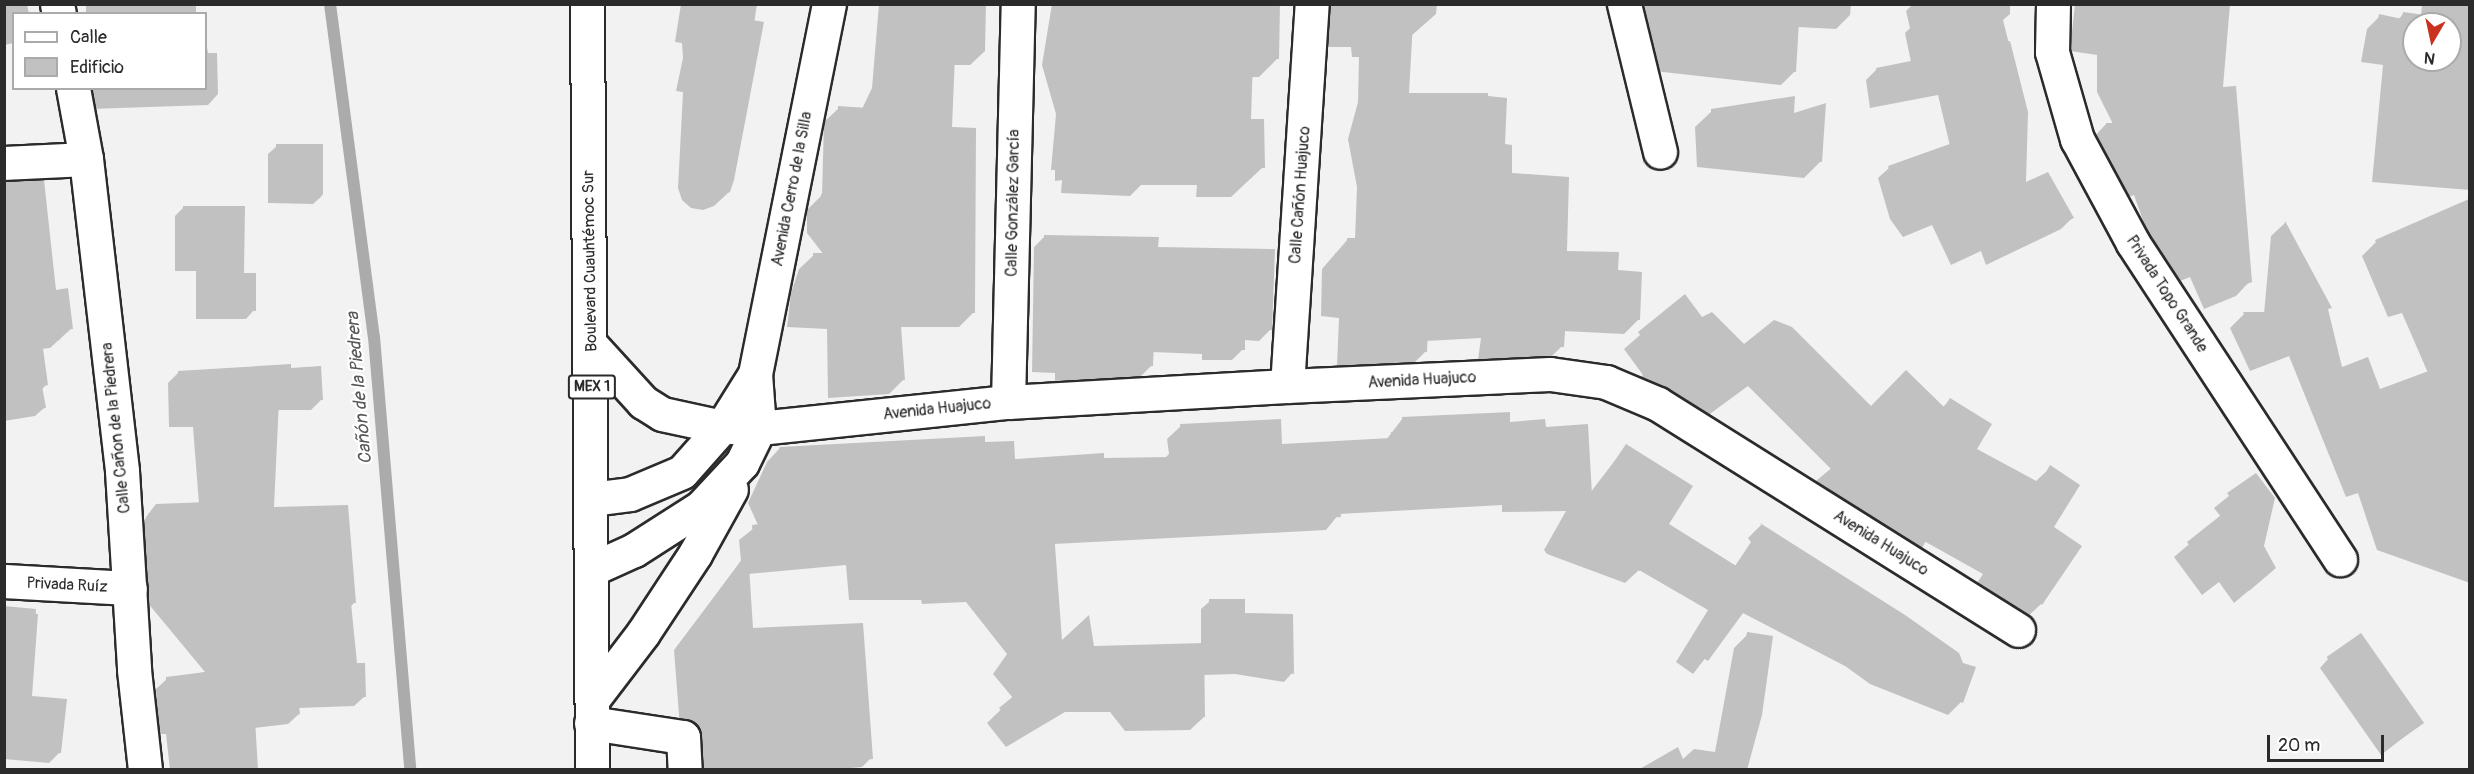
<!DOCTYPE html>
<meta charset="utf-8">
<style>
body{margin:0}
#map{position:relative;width:2474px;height:774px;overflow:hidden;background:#f2f2f2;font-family:Pangolin,sans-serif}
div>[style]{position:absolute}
.shadow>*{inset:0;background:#0003;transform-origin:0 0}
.stream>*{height:12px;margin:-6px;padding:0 6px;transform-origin:6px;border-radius:6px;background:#ababab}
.building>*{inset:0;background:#c1c1c1;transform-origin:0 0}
.roads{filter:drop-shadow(2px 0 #2b2b2b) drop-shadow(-2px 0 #2b2b2b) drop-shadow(0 2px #2b2b2b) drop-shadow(0 -2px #2b2b2b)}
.minor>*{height:33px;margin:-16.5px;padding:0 16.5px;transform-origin:16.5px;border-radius:16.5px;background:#fff}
.major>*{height:33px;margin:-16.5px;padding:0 16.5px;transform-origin:16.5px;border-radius:16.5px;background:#fff}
span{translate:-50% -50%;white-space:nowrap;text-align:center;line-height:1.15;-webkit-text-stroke:4.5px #fff;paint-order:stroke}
.shield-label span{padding:2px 4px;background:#fff;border:2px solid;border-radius:4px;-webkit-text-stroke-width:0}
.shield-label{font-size:15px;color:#2b2b2b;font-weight:700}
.street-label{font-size:16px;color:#2b2b2b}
.water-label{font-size:18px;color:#585858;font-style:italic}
.frame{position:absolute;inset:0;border:6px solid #2b2b2b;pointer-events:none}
.legend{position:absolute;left:12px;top:12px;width:195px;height:78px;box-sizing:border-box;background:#fff;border:2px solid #aaa;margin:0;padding:8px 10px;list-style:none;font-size:18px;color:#2b2b2b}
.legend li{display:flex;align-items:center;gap:12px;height:30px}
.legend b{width:30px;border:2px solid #aaa}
.north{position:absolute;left:2402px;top:12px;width:60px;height:60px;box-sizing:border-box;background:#fff;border:2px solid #aaa;border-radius:50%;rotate:189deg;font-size:16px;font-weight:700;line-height:24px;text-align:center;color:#2b2b2b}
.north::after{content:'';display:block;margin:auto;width:21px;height:27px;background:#c8321e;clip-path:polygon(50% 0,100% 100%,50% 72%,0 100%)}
.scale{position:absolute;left:2267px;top:735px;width:117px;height:27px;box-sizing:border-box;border:3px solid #2b2b2b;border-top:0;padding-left:8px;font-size:18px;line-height:21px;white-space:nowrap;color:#2b2b2b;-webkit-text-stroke:4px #fff;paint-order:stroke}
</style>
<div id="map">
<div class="shadow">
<i style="clip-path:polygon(4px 4px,27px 4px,29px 14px,14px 14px,14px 43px,4px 45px)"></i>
<i style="left:86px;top:4px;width:110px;height:10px"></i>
<i style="clip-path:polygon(681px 4px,757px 4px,729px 192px,714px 206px,703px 210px,691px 208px,682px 200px,678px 188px,683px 92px,676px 91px,683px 58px,682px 43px,675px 42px)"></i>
<i style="clip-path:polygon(879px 4px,986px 4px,985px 51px,970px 65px,953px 65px,951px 129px,973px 313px,959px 327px,900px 327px,903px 380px,889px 394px,828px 398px,827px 329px,787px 327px,791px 293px,799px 269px,814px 255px,824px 255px,807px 233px,807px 210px,822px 195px,824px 122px,839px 108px,862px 109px,872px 88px)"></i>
<i style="clip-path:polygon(1052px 4px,1279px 4px,1278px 58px,1259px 77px,1251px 77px,1250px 121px,1263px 167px,1231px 197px,1196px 197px,1197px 185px,1141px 185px,1130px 196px,1061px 193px,1062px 180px,1055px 181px,1055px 170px,1051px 170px,1056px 114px,1042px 65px)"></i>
<i style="clip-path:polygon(1332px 4px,1437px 4px,1436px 14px,1411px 36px,1408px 94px,1504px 145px,1511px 175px,1565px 252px,1617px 271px,1639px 319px,1624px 334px,1563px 331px,1562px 346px,1548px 360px,1478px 360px,1481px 338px,1426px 341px,1426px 351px,1411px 366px,1337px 365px,1339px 318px,1321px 316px,1322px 269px,1348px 239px,1355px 239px,1357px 187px,1348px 139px,1358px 102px,1359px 57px,1352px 57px,1351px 47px,1327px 47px,1328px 9px)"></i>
<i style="clip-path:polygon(1639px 4px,1851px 4px,1850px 15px,1836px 29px,1798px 27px,1795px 71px,1781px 85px,1654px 71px)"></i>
<i style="clip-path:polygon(1913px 4px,2010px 4px,2010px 14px,2003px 20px,2026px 112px,2024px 185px,2072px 218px,2061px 229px,1986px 265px,1981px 251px,1951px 265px,1932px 225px,1903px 237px,1890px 219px,1878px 178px,1889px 168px,1950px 146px,1938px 95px,1870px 108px,1866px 80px,1877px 69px,1911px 62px,1905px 33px,1910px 28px,1906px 11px)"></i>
<i style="clip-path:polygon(2075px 4px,2228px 4px,2222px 89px,2250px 281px,2236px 296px,2204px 309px,2190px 277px,2180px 281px,2150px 240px,2134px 195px,2120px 200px,2092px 139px,2106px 124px,2113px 124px,2097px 92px,2097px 55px,2070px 51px)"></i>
<i style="clip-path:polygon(evenodd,2422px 4px,2470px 4px,2470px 190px,2372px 182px,2383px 65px,2361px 62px,2367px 29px,2380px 16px,2398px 20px,2403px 14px,2421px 16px,2422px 4px,2414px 24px,2450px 24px,2450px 60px,2414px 60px,2414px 24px)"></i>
<i style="clip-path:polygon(206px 42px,208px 53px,217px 53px,218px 94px,208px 105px,90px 109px,89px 88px,206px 88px)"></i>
<i style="clip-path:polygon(1712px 111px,1792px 115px,1820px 162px,1804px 178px,1697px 167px,1695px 127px)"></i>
<i style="clip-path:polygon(277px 146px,322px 196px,313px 204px,268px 203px,268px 154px)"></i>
<i style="clip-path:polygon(4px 183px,72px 328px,50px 348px,41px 349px,47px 384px,41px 390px,44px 408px,35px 416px,4px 421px)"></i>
<i style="clip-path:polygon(2470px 200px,2470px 583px,2377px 550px,2358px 493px,2346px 497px,2289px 356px,2250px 371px,2230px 328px,2244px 314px,2264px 314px,2271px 236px,2285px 223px,2330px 307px,2326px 311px,2341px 369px,2379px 391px,2428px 373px,2402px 313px,2388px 317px,2362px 256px,2376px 242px)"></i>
<i style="clip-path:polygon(183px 208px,243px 275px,254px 310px,246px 319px,196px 319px,196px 271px,175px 271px,175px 216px)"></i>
<i style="clip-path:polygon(1045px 236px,1157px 248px,1270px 330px,1259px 341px,1244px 340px,1243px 349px,1232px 360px,1202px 360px,1202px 354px,1152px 352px,1151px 366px,1140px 377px,1055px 381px,1055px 373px,1032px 372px,1034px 247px)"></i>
<i style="clip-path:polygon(1685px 296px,1702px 319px,1744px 346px,1871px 408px,1943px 407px,1950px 400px,1975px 449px,2035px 482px,2051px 467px,2052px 528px,2079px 546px,2040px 605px,2025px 619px,1971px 592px,1983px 574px,1924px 541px,1906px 562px,1803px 497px,1832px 470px,1748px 386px,1692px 427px,1638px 379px,1643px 375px,1624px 349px)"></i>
<i style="clip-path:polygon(178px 373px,322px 399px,311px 410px,277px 410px,272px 509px,355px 602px,350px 607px,355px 664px,365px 696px,354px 706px,298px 708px,299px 714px,288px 724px,254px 728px,257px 770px,170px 770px,166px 734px,158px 734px,156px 689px,167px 679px,205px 672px,137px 590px,136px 529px,157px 506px,199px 504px,193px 427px,169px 427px,168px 383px)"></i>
<i style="clip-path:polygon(1403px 418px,1545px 428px,1590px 493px,1626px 446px,1667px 524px,1735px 566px,1751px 542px,1748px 538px,1761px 525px,1905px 617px,1961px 702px,1948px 715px,1870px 684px,1845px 666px,1741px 612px,1693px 674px,1676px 662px,1708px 610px,1639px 570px,1625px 583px,1547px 554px,1544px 550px,1566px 511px,1502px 512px,1502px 505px,1339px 514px,1326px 530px,1054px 544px,1061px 643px,1092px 648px,1201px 644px,1201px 609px,1210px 601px,1243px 615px,1292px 673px,1284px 682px,1235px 674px,1203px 675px,1204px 717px,1190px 730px,1125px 731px,1110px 712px,1065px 712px,1006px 747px,987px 723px,1013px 698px,993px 674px,1007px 654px,966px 602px,922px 604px,921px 600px,849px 600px,846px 565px,748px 574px,751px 629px,871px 758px,862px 767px,829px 770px,694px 770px,680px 728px,674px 650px,741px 561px,739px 540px,758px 525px,748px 503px,767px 462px,780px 448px,984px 443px,1014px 461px,1164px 459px,1169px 454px,1167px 439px,1181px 426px,1280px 446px,1386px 440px)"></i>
<i style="clip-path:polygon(2255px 475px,2263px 546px,2260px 581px,2234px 603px,2219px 582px,2202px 595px,2174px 557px,2221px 517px,2214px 508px)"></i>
<i style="clip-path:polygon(4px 606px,36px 609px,31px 697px,60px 752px,49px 763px,4px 759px)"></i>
<i style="clip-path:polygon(1748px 634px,1746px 770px,1638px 770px,1678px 747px,1683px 759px,1694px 749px,1715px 752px,1734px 648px)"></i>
<i style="clip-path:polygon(2328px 659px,2422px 723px,2381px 755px,2320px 668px)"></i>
</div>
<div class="stream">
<i style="left:330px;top:4px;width:336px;rotate:82.5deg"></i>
<i style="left:374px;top:337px;width:434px;rotate:85.2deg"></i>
</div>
<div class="building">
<i style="clip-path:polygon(890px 4px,923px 4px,921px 27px,956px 31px,952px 127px,976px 128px,975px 313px,900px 313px,905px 380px,842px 384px,841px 315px,800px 313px,805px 277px,809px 267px,813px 267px,813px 253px,848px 253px,821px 218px,821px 194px,835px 195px,838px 106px,868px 108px,886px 73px)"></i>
<i style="clip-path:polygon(1066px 4px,1280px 4px,1279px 59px,1253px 58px,1251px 119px,1264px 119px,1265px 168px,1252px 168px,1252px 178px,1214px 178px,1216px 167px,1150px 166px,1150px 178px,1080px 174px,1081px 162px,1074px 162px,1073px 152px,1070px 151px,1076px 94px,1060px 45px)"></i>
<i style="clip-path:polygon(1364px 4px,1414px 4px,1409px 93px,1488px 93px,1488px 96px,1507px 98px,1505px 144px,1512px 145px,1512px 173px,1569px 177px,1567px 251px,1619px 252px,1618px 270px,1642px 272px,1640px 320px,1566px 317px,1564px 347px,1492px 346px,1494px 324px,1428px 328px,1427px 352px,1351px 351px,1352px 304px,1334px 302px,1335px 253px,1347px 253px,1347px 238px,1368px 238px,1371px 172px,1361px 124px,1372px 87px,1373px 43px,1365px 43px)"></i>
<i style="clip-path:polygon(1712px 4px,1800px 4px,1796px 72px,1667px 57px,1661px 25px,1709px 29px)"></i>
<i style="clip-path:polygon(2088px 4px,2230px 4px,2223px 87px,2236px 86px,2252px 282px,2219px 295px,2205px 263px,2195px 267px,2164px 225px,2149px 181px,2135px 186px,2106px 123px,2135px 123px,2111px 77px,2111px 41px,2084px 37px)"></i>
<i style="clip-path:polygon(evenodd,2433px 4px,2469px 4px,2469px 177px,2384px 169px,2395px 53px,2373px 50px,2379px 14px,2402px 19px,2403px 12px,2432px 16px,2433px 4px,2414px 24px,2450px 24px,2450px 60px,2414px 60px,2414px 24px)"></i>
<i style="clip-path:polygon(699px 11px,764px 22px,734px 180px,730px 192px,718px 197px,705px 195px,695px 186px,692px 174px,696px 78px,689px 77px)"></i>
<i style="clip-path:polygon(2010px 41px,2028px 112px,2026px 182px,2048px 172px,2074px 218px,1997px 256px,1992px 241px,1962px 256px,1942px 215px,1914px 228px,1900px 208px,1888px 166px,1961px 140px,1948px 86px,1880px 98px,1876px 68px)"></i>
<i style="clip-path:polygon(1795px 96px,1794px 113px,1826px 103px,1822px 162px,1713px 151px,1711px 109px)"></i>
<i style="left:276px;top:144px;width:47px;height:51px"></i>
<i style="clip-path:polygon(44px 180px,56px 290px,68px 288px,73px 329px,59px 329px,60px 340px,42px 341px,48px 385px,42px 386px,46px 408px,4px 415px,4px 182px)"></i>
<i style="clip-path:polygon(2469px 199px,2469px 564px,2391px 536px,2372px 480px,2360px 484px,2303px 343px,2264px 358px,2243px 312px,2276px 312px,2285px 221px,2332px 308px,2328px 309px,2342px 367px,2368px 357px,2380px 389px,2445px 365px,2417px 300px,2402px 304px,2375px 240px)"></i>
<i style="clip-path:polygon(183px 206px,245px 206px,244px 273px,256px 273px,256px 311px,205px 311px,205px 263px,183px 262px)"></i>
<i style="clip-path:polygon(1044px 235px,1159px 237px,1158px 247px,1275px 249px,1272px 330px,1245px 330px,1245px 350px,1213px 350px,1213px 343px,1154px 342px,1153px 366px,1066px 371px,1066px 362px,1042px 362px)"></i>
<i style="clip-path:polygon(1685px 294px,1702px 317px,1712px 312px,1744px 344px,1774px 320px,1792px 327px,1871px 406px,1906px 370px,1944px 407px,1950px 398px,1992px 424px,1977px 449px,2040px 483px,2050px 465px,2080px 485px,2054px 527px,2082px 546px,2042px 605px,2029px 595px,2025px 601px,1985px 577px,1997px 558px,1935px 524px,1922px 548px,1816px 481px,1847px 455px,1764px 372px,1708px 413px,1688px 400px,1678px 386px,1670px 389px,1652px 363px,1657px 359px,1638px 332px)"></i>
<i style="clip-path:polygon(291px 364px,291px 368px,321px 366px,323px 400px,279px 400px,274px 507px,348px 505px,356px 603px,351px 603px,357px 663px,365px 663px,366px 697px,298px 698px,300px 714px,255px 719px,258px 770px,181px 770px,176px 724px,168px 724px,166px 677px,222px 670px,147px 579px,148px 534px,144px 529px,146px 517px,156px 504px,209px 502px,203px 417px,179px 417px,178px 371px)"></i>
<i style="clip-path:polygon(1510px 412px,1510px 422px,1545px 419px,1546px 427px,1588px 424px,1592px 495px,1626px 444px,1693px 486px,1669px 524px,1738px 567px,1760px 530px,1769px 535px,1760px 523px,1905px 615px,1959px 653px,1963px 663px,1976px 667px,1963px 703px,1883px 671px,1884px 668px,1859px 652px,1754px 598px,1708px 661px,1688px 648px,1720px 596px,1650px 555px,1640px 571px,1561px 541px,1556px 536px,1578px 498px,1515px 499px,1514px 492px,1428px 495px,1340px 501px,1341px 517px,1054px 532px,1062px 640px,1089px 615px,1094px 646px,1204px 643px,1205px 717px,1139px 718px,1124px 699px,1080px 699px,1020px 735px,999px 708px,1027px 685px,1005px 660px,1019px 639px,980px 589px,935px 592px,934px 587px,862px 587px,860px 553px,755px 562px,752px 525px,776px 522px,761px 489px,780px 447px,985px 436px,985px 442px,1014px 441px,1015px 459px,1104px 453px,1104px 458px,1170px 457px,1169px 451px,1182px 450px,1180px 424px,1281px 419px,1282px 444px,1391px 438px,1391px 432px,1403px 432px,1402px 417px)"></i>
<i style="clip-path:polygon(2256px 473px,2275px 498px,2264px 546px,2276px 568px,2249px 591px,2234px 569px,2216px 583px,2187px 542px,2235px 504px,2227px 493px)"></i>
<i style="clip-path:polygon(748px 551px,753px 628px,863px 623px,873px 759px,770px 766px,770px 770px,704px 770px,700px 728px,688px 719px,683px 640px)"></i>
<i style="clip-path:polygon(1209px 599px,1245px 599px,1245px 613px,1293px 614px,1294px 674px,1244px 666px,1209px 667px)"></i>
<i style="clip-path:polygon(4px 611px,38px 614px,32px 696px,67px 699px,61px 753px,4px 748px)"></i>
<i style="clip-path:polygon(1747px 632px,1773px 636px,1762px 715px,1747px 770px,1723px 770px)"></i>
<i style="left:2361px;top:633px;width:110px;height:42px;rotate:55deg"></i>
</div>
<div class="roads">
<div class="minor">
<i style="left:57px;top:4px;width:10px;rotate:79deg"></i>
<i style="left:1624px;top:4px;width:152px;rotate:76.3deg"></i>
<i style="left:2053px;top:4px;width:48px;rotate:91.2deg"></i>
<i style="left:2052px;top:52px;width:91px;rotate:74deg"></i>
<i style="left:2077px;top:139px;width:118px;rotate:61.7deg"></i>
<i style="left:2133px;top:243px;width:378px;rotate:56.8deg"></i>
<i style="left:73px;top:88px;width:72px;rotate:79.6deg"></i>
<i style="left:86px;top:159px;width:314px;rotate:83.4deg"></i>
<i style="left:122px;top:471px;width:199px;rotate:86.5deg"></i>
<i style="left:134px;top:670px;width:101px;rotate:83.7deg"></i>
<i style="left:4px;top:163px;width:82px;rotate:-2.8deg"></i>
<i style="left:1287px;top:386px;width:383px;rotate:-86.3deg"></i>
<i style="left:1008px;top:402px;width:398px;rotate:-88.6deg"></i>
<i style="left:730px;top:427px;width:29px;rotate:2deg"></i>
<i style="left:759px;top:428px;width:250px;rotate:-6deg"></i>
<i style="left:1008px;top:402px;width:279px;rotate:-3.3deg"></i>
<i style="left:1287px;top:386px;width:263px;rotate:-2.6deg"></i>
<i style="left:1550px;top:374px;width:57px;rotate:8.1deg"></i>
<i style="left:1606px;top:382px;width:56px;rotate:22.9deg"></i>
<i style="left:1658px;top:404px;width:425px;rotate:32.1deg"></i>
<i style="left:4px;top:581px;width:126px;rotate:3.2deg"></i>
<i style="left:591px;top:723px;width:93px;rotate:8.7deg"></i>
<i style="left:683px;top:737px;width:33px;rotate:87deg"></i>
</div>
<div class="major">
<i style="left:587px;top:4px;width:766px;rotate:89.63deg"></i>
<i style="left:592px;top:346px;width:76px;rotate:47.7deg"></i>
<i style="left:643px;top:402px;width:22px;rotate:32deg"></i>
<i style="left:662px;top:414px;width:61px;rotate:12.2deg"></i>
<i style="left:591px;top:499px;width:39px;rotate:-7deg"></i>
<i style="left:630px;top:494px;width:56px;rotate:-22.9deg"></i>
<i style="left:682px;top:472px;width:60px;rotate:-48.4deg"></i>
<i style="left:722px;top:427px;width:62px;rotate:-58.1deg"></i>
<i style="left:592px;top:569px;width:46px;rotate:-24.3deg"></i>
<i style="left:634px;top:550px;width:80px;rotate:-32.7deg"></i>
<i style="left:701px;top:507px;width:60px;rotate:-47deg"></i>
<i style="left:742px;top:463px;width:39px;rotate:-64deg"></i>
<i style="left:759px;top:428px;width:54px;rotate:-94.2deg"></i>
<i style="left:755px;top:374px;width:377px;rotate:-78.7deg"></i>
<i style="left:592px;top:700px;width:84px;rotate:-52.7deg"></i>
<i style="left:643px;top:633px;width:95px;rotate:-56.6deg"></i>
<i style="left:695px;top:554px;width:74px;rotate:-61deg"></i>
</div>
</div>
<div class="shield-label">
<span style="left:592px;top:387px">MEX 1</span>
</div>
<div class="street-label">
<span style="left:792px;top:189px;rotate:-79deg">Avenida Cerro de la Silla</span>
<span style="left:1300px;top:195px;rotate:-86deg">Calle Cañón Huajuco</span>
<span style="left:1013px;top:203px;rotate:-89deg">Calle González García</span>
<span style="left:590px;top:261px;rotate:-91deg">Boulevard Cuauhtémoc Sur</span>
<span style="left:2167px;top:294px;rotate:57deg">Privada Topo Grande</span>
<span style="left:1422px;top:380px;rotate:-3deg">Avenida Huajuco</span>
<span style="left:937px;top:409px;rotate:-6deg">Avenida Huajuco</span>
<span style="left:116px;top:428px;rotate:-96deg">Calle Cañon de la Piedrera</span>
<span style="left:1881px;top:543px;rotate:32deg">Avenida Huajuco</span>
<span style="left:67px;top:585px;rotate:3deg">Privada Ruíz</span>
</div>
<div class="water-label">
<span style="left:360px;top:388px;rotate:-95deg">Cañón de la Piedrera</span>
</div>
<div class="frame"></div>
<ul class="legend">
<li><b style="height:8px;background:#fff"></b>Calle</li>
<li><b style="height:16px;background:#c1c1c1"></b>Edificio</li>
</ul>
<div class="north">N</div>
<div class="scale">20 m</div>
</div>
